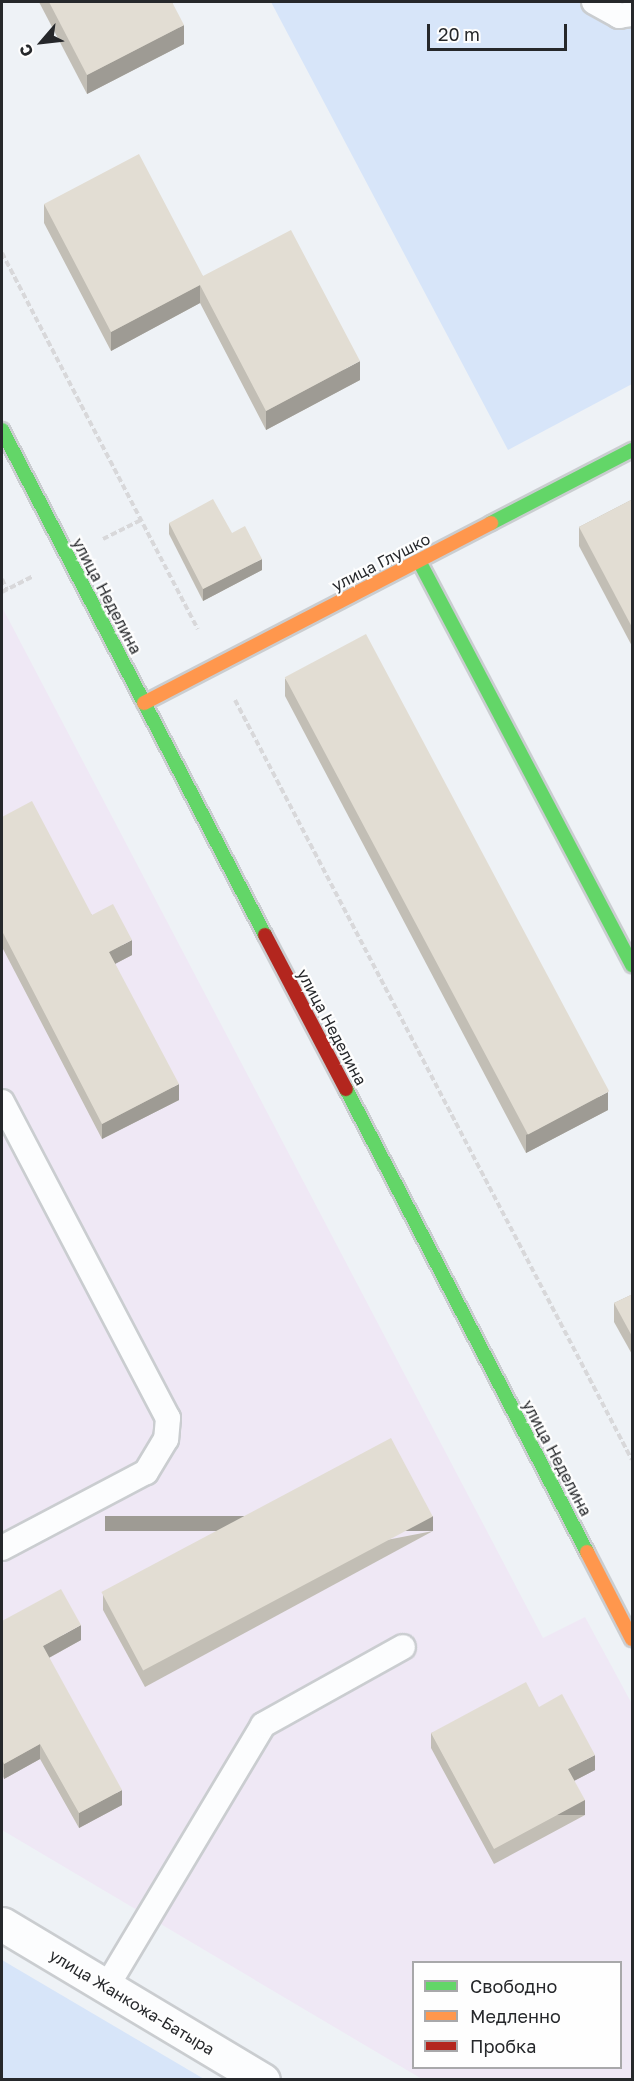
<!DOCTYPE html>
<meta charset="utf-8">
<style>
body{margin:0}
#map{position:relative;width:634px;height:2081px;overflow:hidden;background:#eef2f6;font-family:"Golos Text",sans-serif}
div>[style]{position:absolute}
.medical>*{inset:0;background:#efe8f5}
.green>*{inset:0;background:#d7e5f9}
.path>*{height:4px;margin-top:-2px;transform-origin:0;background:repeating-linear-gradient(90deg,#d8d8da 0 6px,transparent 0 9px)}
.roads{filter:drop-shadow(2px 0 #cacdd0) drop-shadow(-2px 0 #cacdd0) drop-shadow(0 2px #cacdd0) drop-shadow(0 -2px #cacdd0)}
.lane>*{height:24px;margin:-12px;padding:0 12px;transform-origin:12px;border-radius:12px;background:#fcfdfe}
.street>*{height:33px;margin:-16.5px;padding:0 16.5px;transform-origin:16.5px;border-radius:16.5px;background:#fcfdfe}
.fast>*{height:14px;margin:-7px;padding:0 7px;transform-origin:7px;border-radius:7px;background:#63d668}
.slow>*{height:14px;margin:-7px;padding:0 7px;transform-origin:7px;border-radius:7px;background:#ff974d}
.jam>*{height:14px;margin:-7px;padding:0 7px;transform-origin:7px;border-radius:7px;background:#b3261e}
.wall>*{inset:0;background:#c2beb5}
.shaded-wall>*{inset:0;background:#9e9b94;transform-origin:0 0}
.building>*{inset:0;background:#e2ddd3;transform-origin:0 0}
span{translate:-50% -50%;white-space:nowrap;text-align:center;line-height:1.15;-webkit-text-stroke:4.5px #fefefe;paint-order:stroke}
.street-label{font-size:16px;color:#26282b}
.frame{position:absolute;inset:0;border:3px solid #26282b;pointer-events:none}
.legend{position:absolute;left:412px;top:1961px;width:210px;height:108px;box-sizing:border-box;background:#fefefe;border:2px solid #a8a8aa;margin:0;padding:8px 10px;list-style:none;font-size:18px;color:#26282b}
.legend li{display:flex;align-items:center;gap:12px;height:30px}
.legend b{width:30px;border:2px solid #a8a8aa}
.north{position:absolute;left:12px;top:12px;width:60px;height:60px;-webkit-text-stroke:4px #fefefe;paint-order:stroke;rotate:242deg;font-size:16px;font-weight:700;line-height:24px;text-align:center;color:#26282b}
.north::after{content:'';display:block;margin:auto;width:21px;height:27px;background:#26282b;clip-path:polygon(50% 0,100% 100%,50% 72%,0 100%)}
.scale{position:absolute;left:427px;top:24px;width:140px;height:27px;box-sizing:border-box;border:3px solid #26282b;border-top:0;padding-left:8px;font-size:18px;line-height:21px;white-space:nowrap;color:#26282b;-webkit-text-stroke:4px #fefefe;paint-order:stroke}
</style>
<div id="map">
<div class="medical">
<i style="clip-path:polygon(evenodd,2px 607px,543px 1638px,585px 1617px,632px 1704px,632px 2079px,422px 2079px,2px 1830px,2px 607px,414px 1962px,620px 1962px,620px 2068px,414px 2068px,414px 1962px)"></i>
</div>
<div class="green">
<i style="clip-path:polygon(271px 2px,632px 2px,632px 384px,508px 450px)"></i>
<i style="clip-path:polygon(2px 1960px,204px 2079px,2px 2079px)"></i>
</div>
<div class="path">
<i style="left:2px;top:253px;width:424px;rotate:62.5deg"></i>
<i style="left:103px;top:539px;width:42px;rotate:-26.6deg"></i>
<i style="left:2px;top:579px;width:12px;rotate:66deg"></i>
<i style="left:2px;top:592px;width:35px;rotate:-27deg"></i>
<i style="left:235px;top:700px;width:857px;rotate:62.42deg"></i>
</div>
<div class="roads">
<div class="lane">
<i style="left:594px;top:2px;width:29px;rotate:29deg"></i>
<i style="left:619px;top:16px;width:13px;rotate:-9deg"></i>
<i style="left:2px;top:1102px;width:357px;rotate:62.3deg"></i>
<i style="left:168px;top:1418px;width:21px;rotate:95deg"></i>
<i style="left:166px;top:1439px;width:39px;rotate:121deg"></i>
<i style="left:146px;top:1472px;width:163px;rotate:152.2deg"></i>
<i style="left:107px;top:1986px;width:304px;rotate:-59.1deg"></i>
<i style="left:263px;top:1725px;width:160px;rotate:-29.1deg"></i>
</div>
<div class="street">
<i style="left:2px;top:1924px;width:304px;rotate:30.9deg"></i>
</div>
<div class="fast">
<i style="left:2px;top:430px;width:569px;rotate:62.49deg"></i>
<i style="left:491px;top:523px;width:159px;rotate:-27.4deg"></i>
<i style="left:419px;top:561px;width:457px;rotate:62.2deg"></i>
<i style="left:346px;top:1089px;width:522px;rotate:62.5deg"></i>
</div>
<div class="slow">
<i style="left:144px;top:703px;width:391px;rotate:-27.4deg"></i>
<i style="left:587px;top:1552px;width:98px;rotate:62.7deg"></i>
</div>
<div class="jam">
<i style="left:265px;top:935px;width:174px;rotate:62.3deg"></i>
</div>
</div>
<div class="wall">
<i style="clip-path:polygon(39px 2px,172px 2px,184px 44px,87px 94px)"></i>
<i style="clip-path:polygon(44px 204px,203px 276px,360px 380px,266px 430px,200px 303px,111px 351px,44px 223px)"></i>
<i style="clip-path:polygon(633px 499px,633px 648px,579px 546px,579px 527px)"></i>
<i style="clip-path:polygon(169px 523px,232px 533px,262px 570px,203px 601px,169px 534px)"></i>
<i style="clip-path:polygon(285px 678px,608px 1110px,526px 1153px,285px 696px)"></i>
<i style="clip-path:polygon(2px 817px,92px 915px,132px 955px,115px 964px,179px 1100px,102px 1139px,2px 947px)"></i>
<i style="clip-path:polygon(633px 1294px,633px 1356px,614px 1322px,614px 1303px)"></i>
<i style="clip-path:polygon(433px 1531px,145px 1687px,103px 1610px,103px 1595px)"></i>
<i style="clip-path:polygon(2px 1621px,81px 1640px,49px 1658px,122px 1805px,79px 1828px,40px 1759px,4px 1779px,2px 1774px)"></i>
<i style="clip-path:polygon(539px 1707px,595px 1770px,574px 1781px,585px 1815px,494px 1864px,431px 1748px,431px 1733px)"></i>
</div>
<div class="shaded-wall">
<i style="clip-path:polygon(184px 25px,184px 44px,87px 94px,87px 75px)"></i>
<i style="clip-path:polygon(200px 285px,200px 303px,111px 351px,111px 332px)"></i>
<i style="clip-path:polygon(360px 361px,360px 380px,266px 430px,266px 411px)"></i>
<i style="clip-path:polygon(262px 559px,262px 570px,203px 601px,203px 589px)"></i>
<i style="clip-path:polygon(132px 940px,132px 955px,109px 967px,109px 952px)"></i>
<i style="clip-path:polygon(179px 1084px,179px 1100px,102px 1139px,102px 1124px)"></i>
<i style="clip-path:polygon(608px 1092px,608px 1110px,526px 1153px,526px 1135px)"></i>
<i style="left:433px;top:1516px;width:15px;height:328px;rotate:90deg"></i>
<i style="clip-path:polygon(81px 1625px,81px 1640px,43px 1661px,43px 1646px)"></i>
<i style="clip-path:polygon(40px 1744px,40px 1759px,4px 1779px,4px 1764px)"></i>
<i style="clip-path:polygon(595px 1755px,595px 1770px,568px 1784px,568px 1769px)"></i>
<i style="clip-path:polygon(122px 1790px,122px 1805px,79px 1828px,79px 1813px)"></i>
<i style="left:585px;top:1800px;width:15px;height:103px;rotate:90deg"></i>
</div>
<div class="building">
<i style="clip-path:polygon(49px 2px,172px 2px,184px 25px,87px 75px)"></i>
<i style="clip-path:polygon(139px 154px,203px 276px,291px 230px,360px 361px,266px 411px,200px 285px,111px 332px,44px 204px)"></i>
<i style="clip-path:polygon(213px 499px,232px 533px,245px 526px,262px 559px,203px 589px,169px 523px)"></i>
<i style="clip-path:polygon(633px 499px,633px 629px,579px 527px)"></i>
<i style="left:366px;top:634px;width:518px;height:92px;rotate:62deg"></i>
<i style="clip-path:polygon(32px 801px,92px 915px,113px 904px,132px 940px,109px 952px,179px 1084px,102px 1124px,2px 931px,2px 817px)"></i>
<i style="clip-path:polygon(633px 1294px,633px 1338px,614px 1303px)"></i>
<i style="left:391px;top:1438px;width:89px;height:328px;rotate:62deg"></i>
<i style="clip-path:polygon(61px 1589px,81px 1625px,43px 1646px,122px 1790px,79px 1813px,40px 1744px,4px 1764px,2px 1759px,2px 1621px)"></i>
<i style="clip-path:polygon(526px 1682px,539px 1707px,562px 1694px,595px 1755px,568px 1769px,585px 1800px,494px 1849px,431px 1733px)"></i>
</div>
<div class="street-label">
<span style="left:381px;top:562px;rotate:-27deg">улица Глушко</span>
<span style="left:107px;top:596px;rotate:62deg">улица Неделина</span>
<span style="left:332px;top:1027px;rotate:62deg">улица Неделина</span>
<span style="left:557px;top:1458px;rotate:62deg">улица Неделина</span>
<span style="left:132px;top:2002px;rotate:31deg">улица Жанкожа-Батыра</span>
</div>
<div class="frame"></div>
<ul class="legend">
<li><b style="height:8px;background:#63d668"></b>Свободно</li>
<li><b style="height:8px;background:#ff974d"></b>Медленно</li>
<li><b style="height:8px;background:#b3261e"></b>Пробка</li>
</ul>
<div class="north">С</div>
<div class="scale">20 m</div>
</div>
